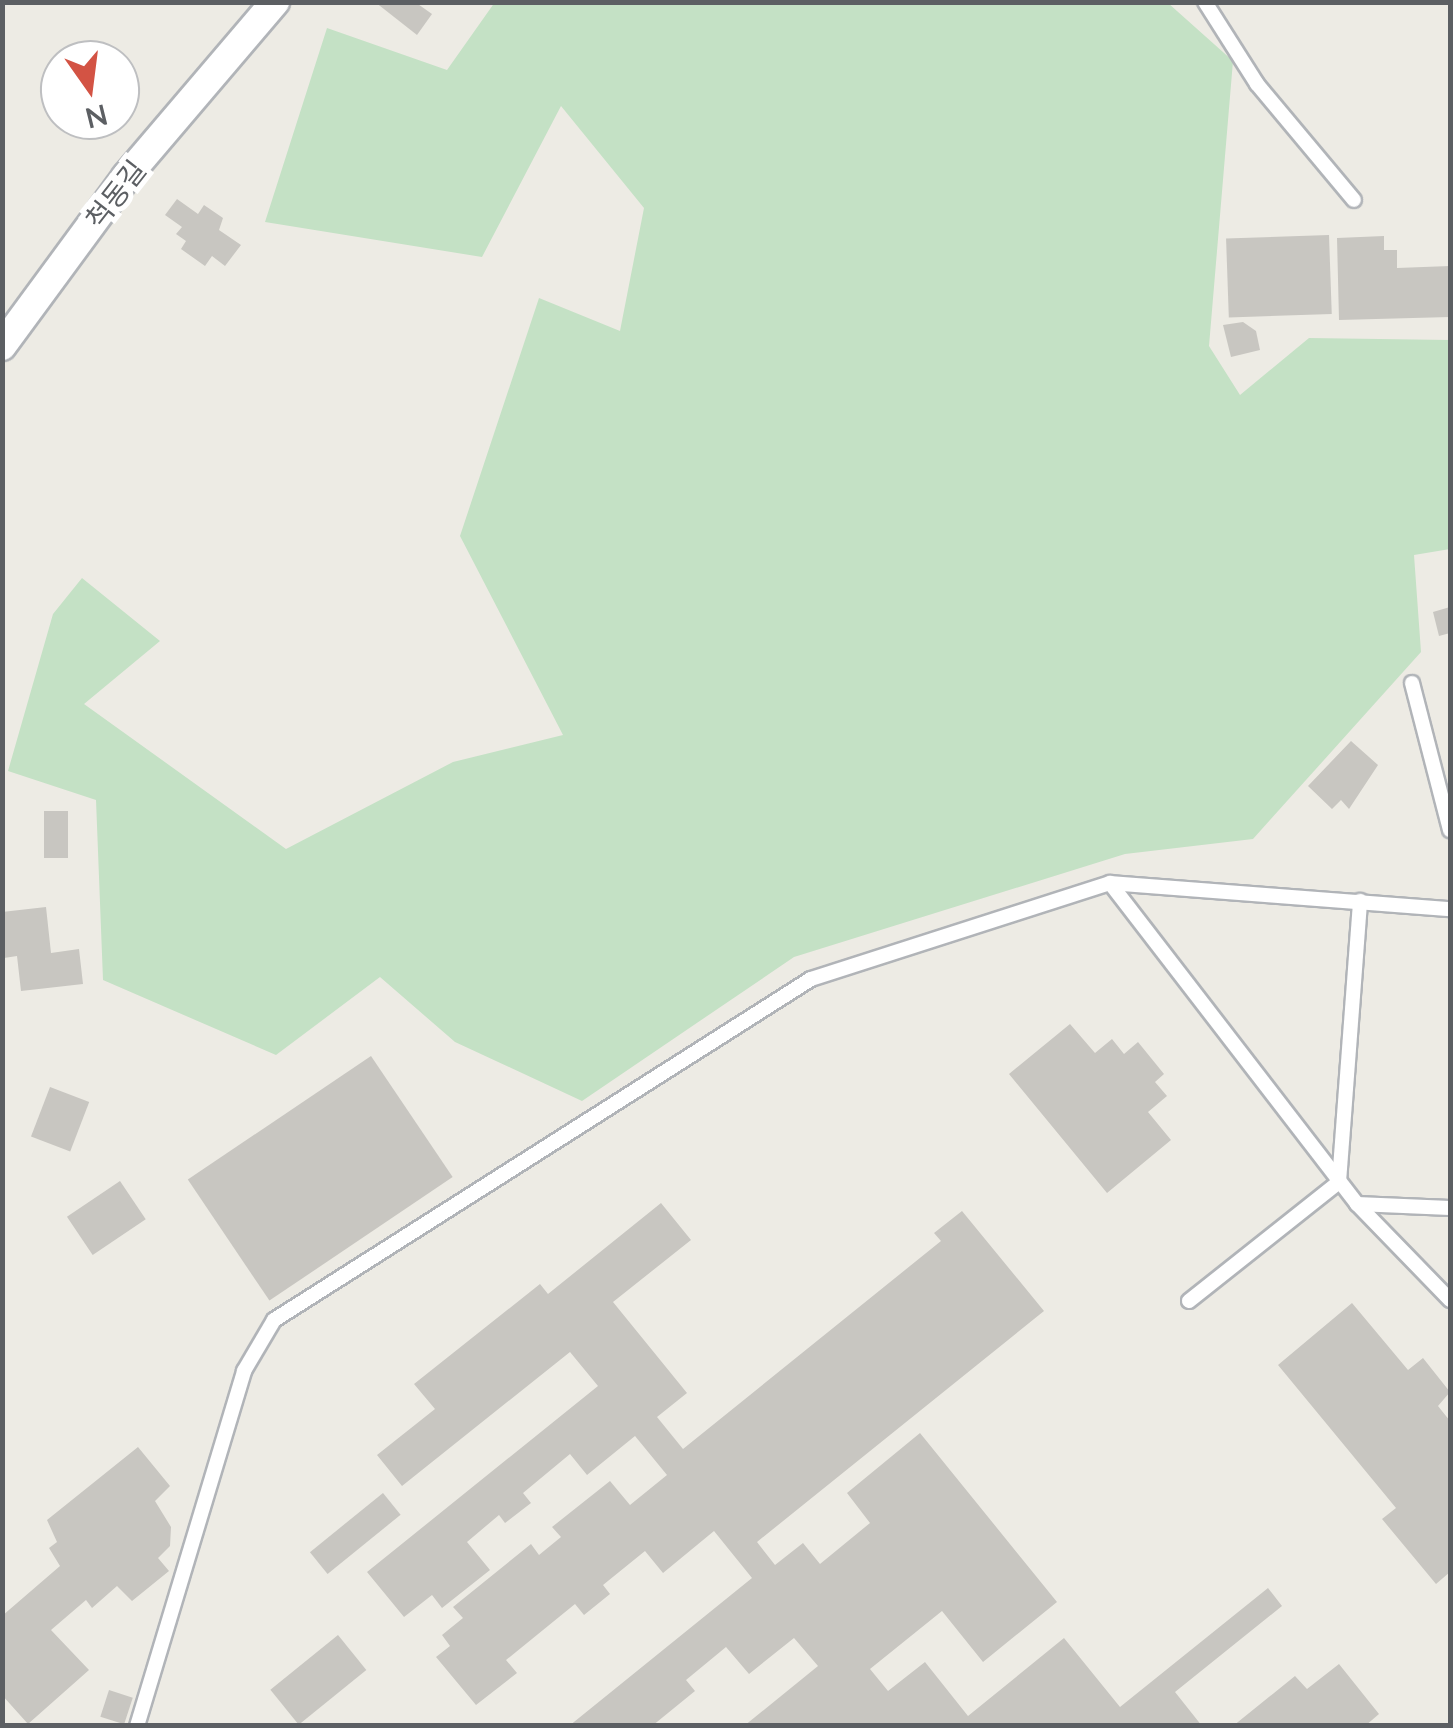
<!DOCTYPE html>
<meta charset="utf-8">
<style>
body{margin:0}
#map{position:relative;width:1453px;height:1728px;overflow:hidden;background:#edebe4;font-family:Lato,"Noto Sans KR",sans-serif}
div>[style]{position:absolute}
.green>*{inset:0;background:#c4e1c5}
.building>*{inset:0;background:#c8c6c1;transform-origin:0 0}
.roads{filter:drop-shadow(2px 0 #b1b4b8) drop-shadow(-2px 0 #b1b4b8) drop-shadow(0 2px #b1b4b8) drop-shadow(0 -2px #b1b4b8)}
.service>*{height:14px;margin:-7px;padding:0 7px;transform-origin:7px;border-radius:7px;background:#fff}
.minor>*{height:28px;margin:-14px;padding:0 14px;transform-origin:14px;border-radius:14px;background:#fff}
span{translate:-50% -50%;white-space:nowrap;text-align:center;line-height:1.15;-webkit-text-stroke:10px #fff;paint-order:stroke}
.street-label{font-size:28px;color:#5c5f63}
.frame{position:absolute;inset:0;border:5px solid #5c5f63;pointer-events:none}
.north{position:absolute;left:40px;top:40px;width:100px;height:100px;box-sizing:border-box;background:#fff;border:2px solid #bebfc1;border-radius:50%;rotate:166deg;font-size:28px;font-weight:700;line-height:40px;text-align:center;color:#5c5f63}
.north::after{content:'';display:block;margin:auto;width:35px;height:45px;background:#d35344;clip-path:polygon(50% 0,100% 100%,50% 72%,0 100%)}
</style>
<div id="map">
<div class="green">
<i style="clip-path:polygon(495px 2px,1168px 3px,1233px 61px,1209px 346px,1240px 395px,1309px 338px,1450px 340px,1450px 549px,1414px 555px,1421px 652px,1253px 839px,1125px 854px,794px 957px,582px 1101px,455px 1042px,380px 977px,276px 1055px,103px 980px,96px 800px,8px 771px,53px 614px,82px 578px,160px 641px,84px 704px,286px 849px,453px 762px,563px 735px,460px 536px,539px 298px,620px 331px,644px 208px,561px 106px,482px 257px,265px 222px,327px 28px,447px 70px)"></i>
</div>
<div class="building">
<i style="clip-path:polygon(375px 2px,415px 2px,432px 14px,417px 35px)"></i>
<i style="clip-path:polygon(177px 199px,198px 214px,204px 205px,223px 218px,219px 230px,241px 245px,225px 266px,212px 256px,205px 266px,181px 249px,186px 241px,176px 234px,182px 227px,165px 215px)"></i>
<i style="left:1329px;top:235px;width:79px;height:103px;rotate:88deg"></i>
<i style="clip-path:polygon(1384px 236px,1384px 250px,1397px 250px,1397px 268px,1450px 266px,1450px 317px,1339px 320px,1337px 238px)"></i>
<i style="clip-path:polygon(1243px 322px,1256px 331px,1260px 350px,1231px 357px,1223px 325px)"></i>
<i style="clip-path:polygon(1450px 607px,1450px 633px,1439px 636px,1433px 612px)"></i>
<i style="clip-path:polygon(1351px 741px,1378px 765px,1349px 809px,1341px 800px,1332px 809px,1308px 786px)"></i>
<i style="left:44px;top:811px;width:24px;height:47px"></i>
<i style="clip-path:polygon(46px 907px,51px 953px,79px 949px,83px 984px,21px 991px,17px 956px,4px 958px,2px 912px)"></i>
<i style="clip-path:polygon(1070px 1024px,1095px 1053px,1112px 1039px,1124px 1054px,1138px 1042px,1164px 1074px,1155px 1082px,1167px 1096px,1148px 1112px,1171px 1140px,1107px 1193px,1009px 1074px)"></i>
<i style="left:371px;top:1056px;width:146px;height:221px;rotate:56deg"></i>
<i style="left:50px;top:1087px;width:42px;height:53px;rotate:21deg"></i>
<i style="left:120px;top:1181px;width:46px;height:64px;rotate:56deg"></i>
<i style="clip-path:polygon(661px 1203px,691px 1240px,613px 1302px,687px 1393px,657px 1417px,683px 1449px,941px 1241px,934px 1233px,962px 1211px,1044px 1311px,757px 1542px,775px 1565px,803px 1543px,820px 1564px,870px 1523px,847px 1493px,920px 1433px,1057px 1602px,983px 1662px,942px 1611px,870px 1669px,888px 1691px,925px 1662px,968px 1716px,1064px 1638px,1120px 1707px,1268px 1588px,1282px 1606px,1175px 1692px,1202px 1726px,744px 1726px,818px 1666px,794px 1638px,749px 1674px,726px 1647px,686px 1680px,695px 1691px,652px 1726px,569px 1726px,752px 1578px,714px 1531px,663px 1573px,645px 1551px,603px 1585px,610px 1594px,584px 1615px,575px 1604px,506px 1660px,517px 1673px,476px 1705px,436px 1657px,450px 1646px,442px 1635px,463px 1618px,453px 1607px,531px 1544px,539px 1555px,561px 1537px,552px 1527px,610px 1481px,630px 1505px,667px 1475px,635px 1436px,587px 1475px,570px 1454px,523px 1493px,531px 1503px,505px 1523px,499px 1515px,467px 1542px,490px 1570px,442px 1608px,432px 1595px,404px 1617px,367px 1572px,598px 1386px,570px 1352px,402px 1486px,377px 1455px,435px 1409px,414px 1384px,540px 1284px,548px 1294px)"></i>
<i style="clip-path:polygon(1352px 1303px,1408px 1370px,1423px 1358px,1450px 1392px,1438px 1406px,1450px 1421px,1450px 1572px,1436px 1584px,1382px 1519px,1396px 1508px,1278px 1365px)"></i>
<i style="clip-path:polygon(138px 1447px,170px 1486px,155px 1501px,171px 1527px,170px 1546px,158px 1558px,169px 1571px,132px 1601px,117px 1586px,92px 1608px,86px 1600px,51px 1630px,89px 1670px,28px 1724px,2px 1695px,2px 1616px,60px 1566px,49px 1548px,57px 1542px,47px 1520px)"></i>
<i style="left:383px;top:1493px;width:28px;height:94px;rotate:51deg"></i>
<i style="left:338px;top:1635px;width:45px;height:87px;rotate:51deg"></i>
<i style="clip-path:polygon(1339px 1664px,1379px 1714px,1365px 1726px,1233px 1726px,1295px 1676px,1307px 1689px)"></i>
<i style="left:109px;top:1690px;width:25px;height:28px;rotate:18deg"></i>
</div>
<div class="roads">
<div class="service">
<i style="left:1205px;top:2px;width:97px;rotate:57.6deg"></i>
<i style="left:1257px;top:84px;width:151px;rotate:50.1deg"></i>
<i style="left:1412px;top:683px;width:152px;rotate:75.5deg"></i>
<i style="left:1110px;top:883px;width:405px;rotate:52.4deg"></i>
<i style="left:1357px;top:1204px;width:93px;rotate:2.5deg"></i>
<i style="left:1357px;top:1204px;width:134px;rotate:45.9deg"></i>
<i style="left:1189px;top:1301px;width:191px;rotate:-38.4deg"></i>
<i style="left:1339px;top:1182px;width:282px;rotate:-85.7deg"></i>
<i style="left:137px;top:1726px;width:371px;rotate:-73.2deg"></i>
<i style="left:244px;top:1371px;width:59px;rotate:-59.5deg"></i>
<i style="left:274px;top:1320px;width:636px;rotate:-32.42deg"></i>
<i style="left:811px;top:979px;width:314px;rotate:-17.8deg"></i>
<i style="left:1110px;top:883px;width:341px;rotate:4.4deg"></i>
</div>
<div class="minor">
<i style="left:2px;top:346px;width:210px;rotate:-53.7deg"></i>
<i style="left:126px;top:177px;width:230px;rotate:-49.6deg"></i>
</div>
</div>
<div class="street-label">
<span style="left:115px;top:194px;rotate:-52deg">척동길</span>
</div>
<div class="frame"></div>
<div class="north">N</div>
</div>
